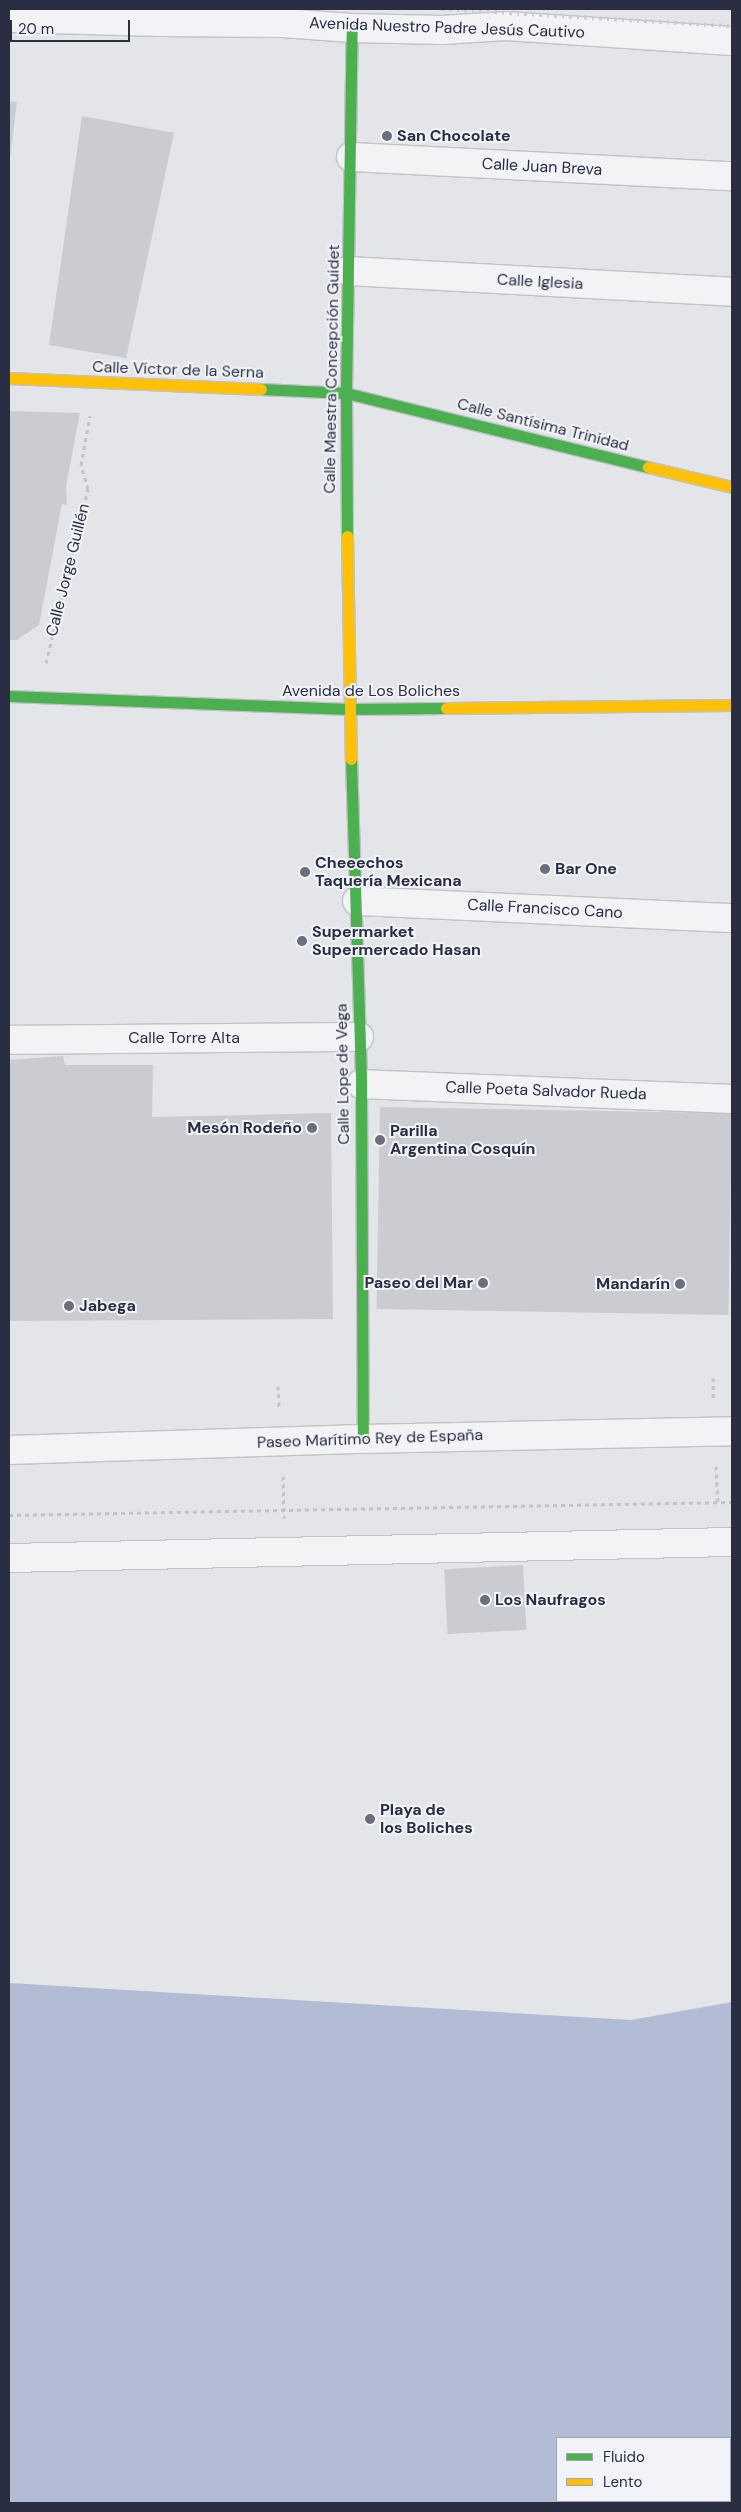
<!DOCTYPE html>
<meta charset="utf-8">
<style>
body{margin:0}
#map{position:relative;width:741px;height:2512px;overflow:hidden;background:#e4e5e9;font-family:"DM Sans",sans-serif}
div>[style]{position:absolute}
.water>*{inset:0;background:#b2bcd4}
.building>*{inset:0;background:#cbccd1;transform-origin:0 0}
.path>*{height:3px;margin-top:-1.5px;transform-origin:0;background:repeating-linear-gradient(90deg,#c3c3c9 0 4px,transparent 0 8px)}
.roads{filter:drop-shadow(1px 0 #c1c2c7) drop-shadow(-1px 0 #c1c2c7) drop-shadow(0 1px #c1c2c7) drop-shadow(0 -1px #c1c2c7)}
.street>*{height:28px;margin:-14px;padding:0 14px;transform-origin:14px;border-radius:14px;background:#f3f3f6}
.fast>*{height:11px;margin:-5.5px;padding:0 5.5px;transform-origin:5.5px;border-radius:5.5px;background:#4caf50}
.slow>*{height:11px;margin:-5.5px;padding:0 5.5px;transform-origin:5.5px;border-radius:5.5px;background:#ffc107}
.rail>*{height:4px;margin-top:-2px;transform-origin:0;background:repeating-linear-gradient(90deg,#cccdd1 0 2.5px,transparent 0 7.5px)}
.dots>*{width:14px;height:14px;translate:-50% -50%;box-sizing:border-box;border:2px solid #f2f3f8;border-radius:50%}
span{translate:-50% -50%;white-space:nowrap;text-align:center;line-height:1.15;-webkit-text-stroke:4px #f2f3f8;paint-order:stroke}
.street-label{font-size:16px;color:#292e43}
.poi-label{font-size:16px;color:#292e43;font-weight:700}
.left{translate:0 -50%;text-align:left}
.right{translate:-100% -50%;text-align:right}
.frame{position:absolute;inset:0;border:10px solid #292e43;pointer-events:none}
.legend{position:absolute;left:556px;top:2437px;width:175px;height:65px;box-sizing:border-box;background:#f2f3f8;border:1px solid #a2a4b0;margin:0;padding:6px 9px;list-style:none;font-size:15px;color:#292e43}
.legend li{display:flex;align-items:center;gap:10px;height:25px}
.legend b{width:25px;border:1px solid #a2a4b0}
.scale{position:absolute;left:10px;top:20px;width:120px;height:22px;box-sizing:border-box;border:2px solid #292e43;border-top:0;padding-left:6px;font-size:15px;line-height:18px;white-space:nowrap;color:#292e43;-webkit-text-stroke:4px #f2f3f8;paint-order:stroke}
</style>
<div id="map">
<div class="water">
<i style="clip-path:polygon(evenodd,9px 1983px,631px 2020px,732px 2002px,732px 2503px,9px 2503px,9px 1983px,557px 2438px,730px 2438px,730px 2501px,557px 2501px,557px 2438px)"></i>
</div>
<div class="building">
<i style="left:9px;top:101px;width:8px;height:84px;rotate:7deg"></i>
<i style="clip-path:polygon(82px 116px,174px 133px,126px 358px,49px 345px)"></i>
<i style="clip-path:polygon(9px 411px,80px 413px,66px 486px,67px 505px,62px 504px,39px 625px,17px 640px,9px 640px)"></i>
<i style="clip-path:polygon(63px 1056px,65px 1065px,153px 1065px,152px 1117px,331px 1113px,333px 1319px,9px 1321px,9px 1060px)"></i>
<i style="left:380px;top:1107px;width:352px;height:202px;rotate:1deg"></i>
<i style="left:523px;top:1565px;width:65px;height:79px;rotate:87deg"></i>
</div>
<div class="path">
<i style="left:46px;top:663px;width:179px;rotate:-76.4deg"></i>
<i style="left:88px;top:489px;width:25px;rotate:-106deg"></i>
<i style="left:81px;top:465px;width:50px;rotate:-79.6deg"></i>
<i style="left:713px;top:1378px;width:20px;rotate:90deg"></i>
<i style="left:278px;top:1386px;width:22px;rotate:87deg"></i>
<i style="left:716px;top:1466px;width:37px;rotate:87deg"></i>
<i style="left:283px;top:1476px;width:42px;rotate:88.6deg"></i>
<i style="left:9px;top:1515px;width:723px;rotate:-1.03deg"></i>
</div>
<div class="roads">
<div class="street">
<i style="left:153px;top:9px;width:15px;rotate:58deg"></i>
<i style="left:161px;top:22px;width:121px;rotate:0.5deg"></i>
<i style="left:282px;top:23px;width:70px;rotate:4.1deg"></i>
<i style="left:352px;top:28px;width:90px;rotate:1.3deg"></i>
<i style="left:442px;top:30px;width:64px;rotate:-3.6deg"></i>
<i style="left:506px;top:26px;width:226px;rotate:3.8deg"></i>
<i style="left:9px;top:18px;width:152px;rotate:1.5deg"></i>
<i style="left:351px;top:157px;width:381px;rotate:2.9deg"></i>
<i style="left:348px;top:271px;width:385px;rotate:3.1deg"></i>
<i style="left:357px;top:901px;width:375px;rotate:2.6deg"></i>
<i style="left:9px;top:1040px;width:350px;rotate:-0.5deg"></i>
<i style="left:361px;top:1084px;width:371px;rotate:2.3deg"></i>
<i style="left:9px;top:1450px;width:354px;rotate:-1.8deg"></i>
<i style="left:363px;top:1439px;width:369px;rotate:-1.2deg"></i>
<i style="left:9px;top:1558px;width:723px;rotate:-1.27deg"></i>
</div>
<div class="fast">
<i style="left:261px;top:389px;width:85px;rotate:2.7deg"></i>
<i style="left:346px;top:393px;width:311px;rotate:13.8deg"></i>
<i style="left:347px;top:536px;width:143px;rotate:-90.4deg"></i>
<i style="left:346px;top:393px;width:365px;rotate:-89.1deg"></i>
<i style="left:9px;top:696px;width:340px;rotate:2.2deg"></i>
<i style="left:349px;top:709px;width:97px;rotate:-0.6deg"></i>
<i style="left:351px;top:759px;width:325px;rotate:88.2deg"></i>
<i style="left:361px;top:1084px;width:355px;rotate:89.7deg"></i>
</div>
<div class="slow">
<i style="left:9px;top:378px;width:252px;rotate:2.5deg"></i>
<i style="left:648px;top:467px;width:86px;rotate:13.4deg"></i>
<i style="left:347px;top:536px;width:223px;rotate:89deg"></i>
<i style="left:446px;top:708px;width:286px;rotate:-0.6deg"></i>
</div>
</div>
<div class="rail">
<i style="left:442px;top:9px;width:290px;rotate:3.4deg"></i>
</div>
<div class="dots">
<i style="left:387px;top:136px;background:#6a6e7d"></i>
<i style="left:545px;top:869px;background:#6a6e7d"></i>
<i style="left:305px;top:872px;background:#6a6e7d"></i>
<i style="left:302px;top:941px;background:#6a6e7d"></i>
<i style="left:312px;top:1128px;background:#6a6e7d"></i>
<i style="left:380px;top:1140px;background:#6a6e7d"></i>
<i style="left:483px;top:1283px;background:#6a6e7d"></i>
<i style="left:680px;top:1284px;background:#6a6e7d"></i>
<i style="left:69px;top:1306px;background:#6a6e7d"></i>
<i style="left:485px;top:1600px;background:#6a6e7d"></i>
<i style="left:370px;top:1819px;background:#6a6e7d"></i>
</div>
<div class="street-label">
<span style="left:447px;top:28px;rotate:2deg">Avenida Nuestro Padre Jesús Cautivo</span>
<span style="left:542px;top:167px;rotate:3deg">Calle Juan Breva</span>
<span style="left:540px;top:282px;rotate:3deg">Calle Iglesia</span>
<span style="left:332px;top:369px;rotate:-89deg">Calle Maestra Concepción Guidet</span>
<span style="left:178px;top:370px;rotate:2deg">Calle Víctor de la Serna</span>
<span style="left:543px;top:425px;rotate:14deg">Calle Santísima Trinidad</span>
<span style="left:68px;top:570px;rotate:-76deg">Calle Jorge Guillén</span>
<span style="left:371px;top:691px">Avenida de Los Boliches</span>
<span style="left:545px;top:909px;rotate:3deg">Calle Francisco Cano</span>
<span style="left:184px;top:1038px">Calle Torre Alta</span>
<span style="left:343px;top:1074px;rotate:-91deg">Calle Lope de Vega</span>
<span style="left:546px;top:1091px;rotate:2deg">Calle Poeta Salvador Rueda</span>
<span style="left:370px;top:1439px;rotate:-2deg">Paseo Marítimo Rey de España</span>
</div>
<div class="poi-label">
<span class="left" style="left:397px;top:136px">San Chocolate</span>
<span class="left" style="left:315px;top:872px">Cheeechos<br>Taquería Mexicana</span>
<span class="left" style="left:555px;top:869px">Bar One</span>
<span class="left" style="left:312px;top:941px">Supermarket<br>Supermercado Hasan</span>
<span class="right" style="left:302px;top:1128px">Mesón Rodeño</span>
<span class="left" style="left:390px;top:1140px">Parilla<br>Argentina Cosquín</span>
<span class="right" style="left:473px;top:1283px">Paseo del Mar</span>
<span class="right" style="left:670px;top:1284px">Mandarín</span>
<span class="left" style="left:79px;top:1306px">Jabega</span>
<span class="left" style="left:495px;top:1600px">Los Naufragos</span>
<span class="left" style="left:380px;top:1819px">Playa de<br>los Boliches</span>
</div>
<div class="frame"></div>
<ul class="legend">
<li><b style="height:6px;background:#4caf50"></b>Fluido</li>
<li><b style="height:6px;background:#ffc107"></b>Lento</li>
</ul>
<div class="scale">20 m</div>
</div>
